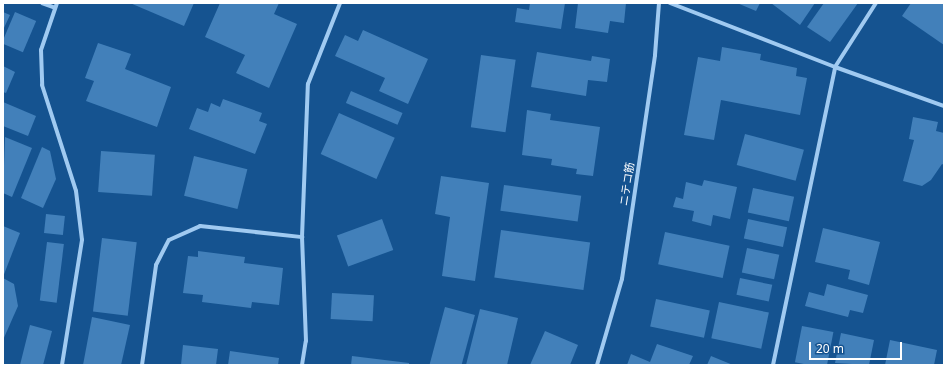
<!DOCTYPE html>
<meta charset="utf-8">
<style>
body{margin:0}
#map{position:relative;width:947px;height:368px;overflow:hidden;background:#155390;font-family:"Noto Sans","Noto Sans JP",sans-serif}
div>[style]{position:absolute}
.building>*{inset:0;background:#4280ba;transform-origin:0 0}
.minor>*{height:4px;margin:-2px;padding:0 2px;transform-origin:2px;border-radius:2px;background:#a0caf1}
span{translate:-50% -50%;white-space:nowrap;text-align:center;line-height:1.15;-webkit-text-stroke:3px #155390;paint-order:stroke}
.street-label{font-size:11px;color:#fff}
.frame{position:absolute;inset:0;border:4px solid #fff;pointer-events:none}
.scale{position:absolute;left:809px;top:342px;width:93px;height:18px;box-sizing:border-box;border:2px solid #fff;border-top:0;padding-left:5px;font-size:12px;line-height:14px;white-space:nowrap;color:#fff;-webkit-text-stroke:3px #155390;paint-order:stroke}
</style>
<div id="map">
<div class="building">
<i style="clip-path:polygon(130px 3px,194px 3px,184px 26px)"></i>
<i style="clip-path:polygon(220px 3px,279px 3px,274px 14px,297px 24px,269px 88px,236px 73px,245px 55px,205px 37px)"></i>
<i style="clip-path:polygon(530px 3px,565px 3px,561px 29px,515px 22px,517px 8px,529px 10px)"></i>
<i style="clip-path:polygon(578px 3px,626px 3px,624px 23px,610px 21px,608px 33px,575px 28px)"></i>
<i style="clip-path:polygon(737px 3px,760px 3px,756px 11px)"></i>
<i style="clip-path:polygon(771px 3px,815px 3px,800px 25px)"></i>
<i style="clip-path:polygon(824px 3px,858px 3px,830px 42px,807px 27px)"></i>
<i style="clip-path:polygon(911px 3px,944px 3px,944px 45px,902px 16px)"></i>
<i style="clip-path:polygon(3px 12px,10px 15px,3px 30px)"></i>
<i style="left:15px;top:12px;width:23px;height:34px;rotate:23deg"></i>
<i style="clip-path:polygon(363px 30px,428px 59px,408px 104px,379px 91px,385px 78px,335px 56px,345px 35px,358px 41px)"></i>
<i style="clip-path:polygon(98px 43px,131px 54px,125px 69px,171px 87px,157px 127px,86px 101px,94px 81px,85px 78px)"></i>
<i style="clip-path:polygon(722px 47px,761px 54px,760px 60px,797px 68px,796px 76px,807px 78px,800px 115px,721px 100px,714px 140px,684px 135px,698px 57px,720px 61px)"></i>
<i style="clip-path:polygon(537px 52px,591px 61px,592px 56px,610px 59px,607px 82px,588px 80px,586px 96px,531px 87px)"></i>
<i style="left:481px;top:55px;width:35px;height:73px;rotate:8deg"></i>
<i style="clip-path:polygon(3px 66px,15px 72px,6px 93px,3px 92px)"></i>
<i style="left:351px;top:91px;width:56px;height:13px;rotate:23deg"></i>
<i style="clip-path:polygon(223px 99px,262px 113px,259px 121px,267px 124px,255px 154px,189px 129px,197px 108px,208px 112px,211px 103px,220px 107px)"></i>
<i style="clip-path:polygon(3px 102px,36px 116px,28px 136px,3px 126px)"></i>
<i style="clip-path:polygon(527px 110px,551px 114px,550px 120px,600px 127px,593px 176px,576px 174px,577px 169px,551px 165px,552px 159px,522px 155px)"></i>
<i style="left:339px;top:113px;width:61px;height:45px;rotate:24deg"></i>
<i style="clip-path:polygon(913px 117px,938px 122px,936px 131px,944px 133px,944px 165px,942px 164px,931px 180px,922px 186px,903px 181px,914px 140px,909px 139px)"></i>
<i style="left:745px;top:134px;width:61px;height:32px;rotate:15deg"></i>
<i style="clip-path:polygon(5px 137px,32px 148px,12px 197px,3px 193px)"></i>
<i style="clip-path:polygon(42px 147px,50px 151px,56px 179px,43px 208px,21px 198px)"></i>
<i style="left:101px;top:151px;width:54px;height:41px;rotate:4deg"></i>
<i style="left:194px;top:156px;width:55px;height:41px;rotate:14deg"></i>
<i style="clip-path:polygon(441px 176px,489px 183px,475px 281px,442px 276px,450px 217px,435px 214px)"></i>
<i style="clip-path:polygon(704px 180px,737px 187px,730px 219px,713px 215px,711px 226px,692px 221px,694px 211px,673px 207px,676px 197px,683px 199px,686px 182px,702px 186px)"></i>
<i style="left:504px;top:185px;width:78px;height:26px;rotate:8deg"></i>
<i style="left:753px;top:188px;width:42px;height:25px;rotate:12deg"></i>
<i style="left:46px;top:214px;width:19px;height:19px;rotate:6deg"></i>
<i style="left:382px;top:219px;width:33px;height:48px;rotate:70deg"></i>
<i style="left:748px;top:219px;width:40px;height:20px;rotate:12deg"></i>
<i style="clip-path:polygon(3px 226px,20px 233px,3px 277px)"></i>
<i style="clip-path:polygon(823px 228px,880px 242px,869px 285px,848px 279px,850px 270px,815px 262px)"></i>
<i style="left:501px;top:230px;width:90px;height:48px;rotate:8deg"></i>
<i style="left:665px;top:232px;width:66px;height:33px;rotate:12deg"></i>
<i style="left:102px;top:238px;width:35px;height:74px;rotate:7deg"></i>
<i style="left:47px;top:242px;width:17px;height:59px;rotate:7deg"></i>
<i style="left:747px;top:248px;width:33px;height:25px;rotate:12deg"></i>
<i style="clip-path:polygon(198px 251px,245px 257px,244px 263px,283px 268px,279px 305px,252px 302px,251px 308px,202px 302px,203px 295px,183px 293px,188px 256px,198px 257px)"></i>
<i style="clip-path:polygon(3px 278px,14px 284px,18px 306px,3px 340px)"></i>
<i style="left:740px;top:278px;width:33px;height:17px;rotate:12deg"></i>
<i style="clip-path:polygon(827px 284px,868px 295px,863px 313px,850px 310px,848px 317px,805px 306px,809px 292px,824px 296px)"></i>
<i style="left:332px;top:293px;width:42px;height:26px;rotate:3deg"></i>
<i style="left:656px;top:299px;width:55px;height:28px;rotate:12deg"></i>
<i style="left:719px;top:302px;width:51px;height:37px;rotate:12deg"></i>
<i style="left:445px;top:307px;width:31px;height:60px;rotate:15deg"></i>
<i style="clip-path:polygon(480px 309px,518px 318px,507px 365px,466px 365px)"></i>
<i style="clip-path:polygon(92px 317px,130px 325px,121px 365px,83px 365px)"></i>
<i style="clip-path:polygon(30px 325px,52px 331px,43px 365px,20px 365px)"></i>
<i style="left:802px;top:326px;width:32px;height:37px;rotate:11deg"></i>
<i style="clip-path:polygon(545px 331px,578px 345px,570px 365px,530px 365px)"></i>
<i style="clip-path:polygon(841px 333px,874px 340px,869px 365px,835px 363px)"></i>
<i style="clip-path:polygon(890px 340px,937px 350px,934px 365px,885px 365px)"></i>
<i style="clip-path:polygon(657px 344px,693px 356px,689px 365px,627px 365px,631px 354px,650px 362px)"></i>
<i style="clip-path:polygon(183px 345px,218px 349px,216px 365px,181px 365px)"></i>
<i style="clip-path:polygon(230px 351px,279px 358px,278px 365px,228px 365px)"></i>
<i style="clip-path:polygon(352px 356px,409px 363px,409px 365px,351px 365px)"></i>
<i style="clip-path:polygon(711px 356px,733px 365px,707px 365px)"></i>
</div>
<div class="minor">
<i style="left:42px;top:3px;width:12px;rotate:20deg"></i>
<i style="left:57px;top:3px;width:50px;rotate:108.8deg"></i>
<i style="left:41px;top:50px;width:35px;rotate:88deg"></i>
<i style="left:42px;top:85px;width:111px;rotate:72.2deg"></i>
<i style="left:76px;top:191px;width:49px;rotate:83deg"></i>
<i style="left:82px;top:240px;width:127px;rotate:99.1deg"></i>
<i style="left:670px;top:3px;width:177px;rotate:21.2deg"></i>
<i style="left:835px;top:67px;width:116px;rotate:19.7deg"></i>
<i style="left:142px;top:365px;width:101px;rotate:-82deg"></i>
<i style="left:156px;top:265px;width:28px;rotate:-63deg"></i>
<i style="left:169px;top:240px;width:34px;rotate:-24deg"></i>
<i style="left:200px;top:226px;width:103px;rotate:6.2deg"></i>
<i style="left:302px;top:365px;width:24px;rotate:-81deg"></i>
<i style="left:306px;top:341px;width:104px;rotate:-92.2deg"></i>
<i style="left:302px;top:237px;width:153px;rotate:-87.8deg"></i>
<i style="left:308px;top:84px;width:87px;rotate:-68.4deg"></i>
<i style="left:597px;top:365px;width:90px;rotate:-73.8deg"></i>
<i style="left:622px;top:279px;width:226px;rotate:-81.6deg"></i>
<i style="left:655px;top:55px;width:52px;rotate:-85.6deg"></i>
<i style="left:773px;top:365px;width:304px;rotate:-78.2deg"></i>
<i style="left:835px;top:67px;width:76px;rotate:-57.4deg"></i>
</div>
<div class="street-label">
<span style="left:627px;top:184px;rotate:-81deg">ニテコ筋</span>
</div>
<div class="frame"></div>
<div class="scale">20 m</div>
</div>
